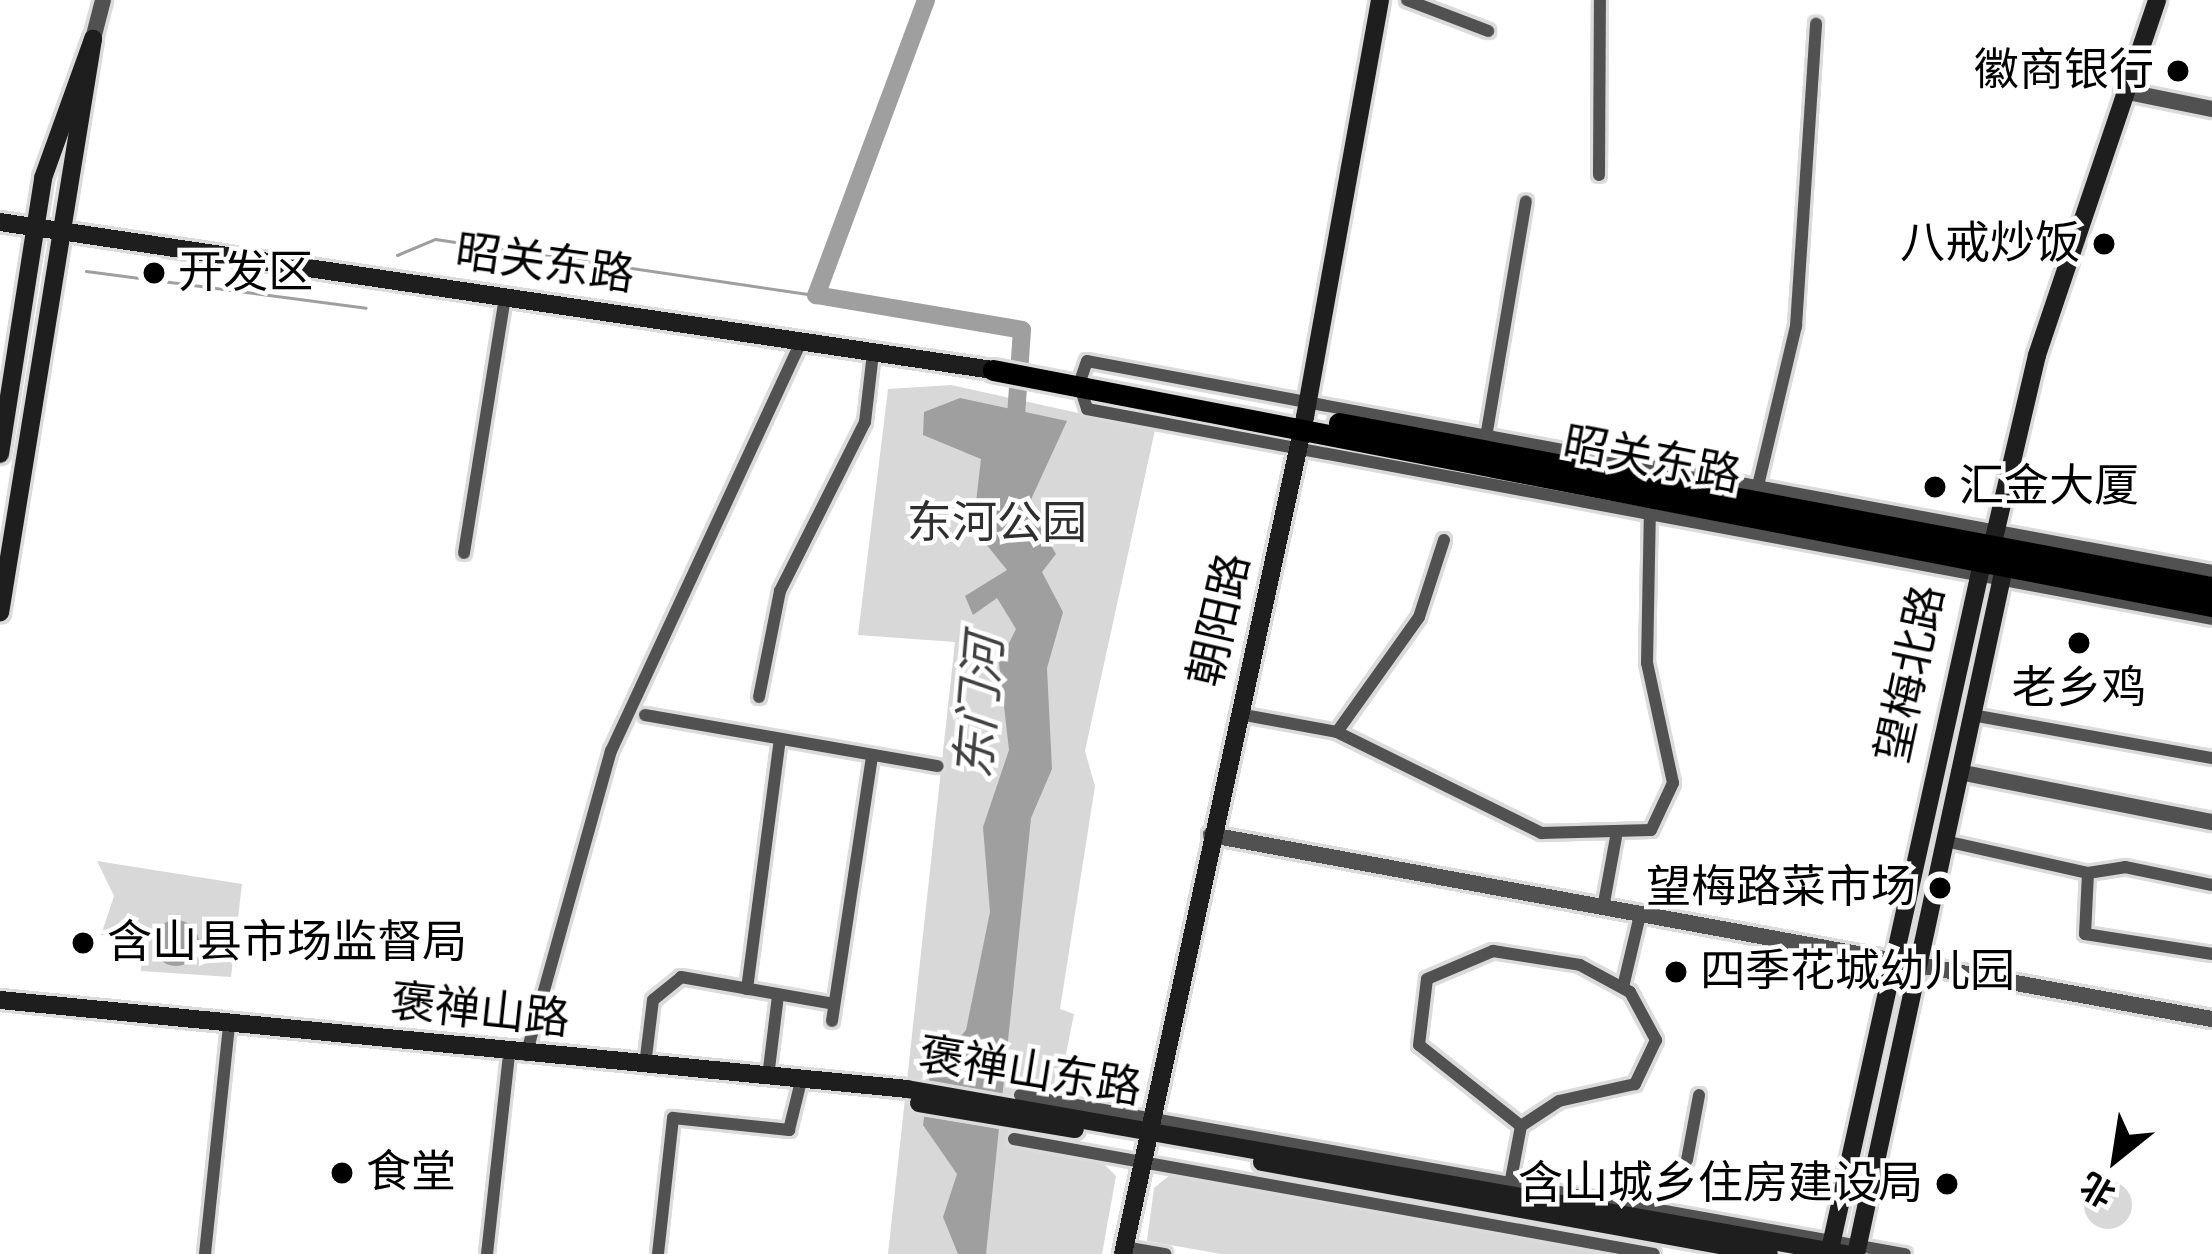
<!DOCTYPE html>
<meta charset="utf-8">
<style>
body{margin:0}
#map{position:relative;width:2212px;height:1254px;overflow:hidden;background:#fff;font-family:Karla,"Noto Sans SC",sans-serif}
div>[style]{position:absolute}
.green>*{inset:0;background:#d8d8d8}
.round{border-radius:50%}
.water>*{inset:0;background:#9f9f9f}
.stream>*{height:3px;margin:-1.5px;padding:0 1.5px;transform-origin:1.5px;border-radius:1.5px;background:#9f9f9f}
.river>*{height:18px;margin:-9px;padding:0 9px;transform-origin:9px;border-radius:9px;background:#9f9f9f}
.roads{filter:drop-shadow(3px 0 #dbdbdb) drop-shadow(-3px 0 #dbdbdb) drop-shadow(0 3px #dbdbdb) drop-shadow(0 -3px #dbdbdb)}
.minor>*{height:12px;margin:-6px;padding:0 6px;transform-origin:6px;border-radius:6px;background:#515151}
.tertiary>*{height:16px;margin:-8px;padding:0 8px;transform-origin:8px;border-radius:8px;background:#515151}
.secondary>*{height:18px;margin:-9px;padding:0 9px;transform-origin:9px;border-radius:9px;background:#1e1e1e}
.primary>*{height:21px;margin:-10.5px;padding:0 10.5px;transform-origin:10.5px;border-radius:10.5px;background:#000}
.dots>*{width:33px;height:33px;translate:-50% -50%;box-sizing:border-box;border:6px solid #fff;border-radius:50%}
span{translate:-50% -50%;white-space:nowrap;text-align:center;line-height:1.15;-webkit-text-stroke:9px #fff;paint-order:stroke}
.poi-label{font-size:45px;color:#000}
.right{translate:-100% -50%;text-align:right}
.left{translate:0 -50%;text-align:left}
.street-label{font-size:45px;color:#000}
.park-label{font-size:45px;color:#2f2f2f}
.water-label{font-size:48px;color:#404040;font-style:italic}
.north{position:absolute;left:2056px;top:1098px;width:120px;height:120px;-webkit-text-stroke:9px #fff;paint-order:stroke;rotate:210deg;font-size:33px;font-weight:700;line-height:48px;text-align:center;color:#000}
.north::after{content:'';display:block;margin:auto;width:42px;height:54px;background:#000;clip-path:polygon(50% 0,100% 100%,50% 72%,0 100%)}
</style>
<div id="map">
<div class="green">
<i style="clip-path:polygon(951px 385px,1155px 430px,1085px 751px,1095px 786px,1060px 1009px,1074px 1014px,1046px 1154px,1102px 1162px,1116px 1176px,1102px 1254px,888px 1254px,955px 642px,858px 635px,888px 389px)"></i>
<i style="clip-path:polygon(97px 861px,242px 884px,231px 977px,141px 971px,143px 939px,101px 935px,114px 896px)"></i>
<i style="clip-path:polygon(1170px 1175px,1615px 1254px,1221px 1254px,1147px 1241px,1154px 1188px)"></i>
<i class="round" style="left:2084px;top:1181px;width:48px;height:48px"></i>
</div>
<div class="water">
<i style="clip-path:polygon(960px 398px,1067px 421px,1028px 506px,1056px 554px,1042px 572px,1063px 612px,1047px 668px,1052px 769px,1031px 818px,986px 1254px,958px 1254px,943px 1217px,957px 1174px,923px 1125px,930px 1074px,966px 1030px,990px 912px,983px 827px,1009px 750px,999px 663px,1016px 629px,997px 598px,973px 615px,965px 596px,1007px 570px,973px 528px,981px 459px,923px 435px,924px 412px)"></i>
<i class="round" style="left:153px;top:920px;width:46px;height:46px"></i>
</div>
<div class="stream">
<i style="left:397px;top:255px;width:41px;rotate:-22.8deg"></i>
<i style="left:435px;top:239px;width:385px;rotate:8.4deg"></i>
<i style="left:86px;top:271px;width:282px;rotate:7.5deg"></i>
</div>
<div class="river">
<i style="left:926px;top:0;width:315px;rotate:110.4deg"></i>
<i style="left:816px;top:295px;width:209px;rotate:9.6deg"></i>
<i style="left:1022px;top:330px;width:99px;rotate:94deg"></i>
</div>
<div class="roads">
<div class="minor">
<i style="left:1407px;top:0;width:87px;rotate:20.9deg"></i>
<i style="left:1599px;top:175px;width:175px;rotate:-89.7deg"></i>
<i style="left:1485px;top:443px;width:245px;rotate:-80.4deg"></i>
<i style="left:1756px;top:494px;width:173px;rotate:-76.6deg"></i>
<i style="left:1796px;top:326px;width:303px;rotate:-86.2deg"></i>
<i style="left:464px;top:553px;width:258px;rotate:-80.9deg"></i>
<i style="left:2212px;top:571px;width:1144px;rotate:-169.43deg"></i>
<i style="left:1087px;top:361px;width:24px;rotate:109deg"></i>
<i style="left:1079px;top:384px;width:26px;rotate:72deg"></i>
<i style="left:1087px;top:409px;width:1144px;rotate:10.57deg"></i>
<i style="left:759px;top:697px;width:108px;rotate:-78.8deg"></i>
<i style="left:780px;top:591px;width:189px;rotate:-63.3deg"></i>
<i style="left:865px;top:422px;width:69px;rotate:-83.4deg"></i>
<i style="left:1239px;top:714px;width:100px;rotate:10.4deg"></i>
<i style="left:1337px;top:732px;width:228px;rotate:26.3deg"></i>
<i style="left:1541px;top:833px;width:110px;rotate:-1.6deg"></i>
<i style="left:1651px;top:830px;width:52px;rotate:-64.9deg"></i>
<i style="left:1673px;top:783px;width:123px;rotate:-102.2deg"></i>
<i style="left:1647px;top:663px;width:153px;rotate:-88.9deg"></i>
<i style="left:645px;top:715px;width:297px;rotate:9.9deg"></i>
<i style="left:1972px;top:715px;width:244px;rotate:10.2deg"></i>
<i style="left:1337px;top:732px;width:141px;rotate:-54.5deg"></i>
<i style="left:1419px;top:617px;width:81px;rotate:-72deg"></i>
<i style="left:1945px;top:841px;width:147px;rotate:12.6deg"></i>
<i style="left:2088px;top:873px;width:61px;rotate:92.8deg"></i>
<i style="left:2085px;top:934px;width:129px;rotate:8.9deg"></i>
<i style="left:2088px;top:873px;width:37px;rotate:-9deg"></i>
<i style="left:2125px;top:867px;width:89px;rotate:11.7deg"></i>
<i style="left:1603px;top:908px;width:72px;rotate:-79.6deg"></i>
<i style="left:1493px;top:951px;width:88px;rotate:9.1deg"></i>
<i style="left:1580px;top:965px;width:57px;rotate:28.4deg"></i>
<i style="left:1630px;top:992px;width:55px;rotate:61.6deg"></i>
<i style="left:1656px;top:1040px;width:49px;rotate:115.5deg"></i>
<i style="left:1635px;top:1084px;width:78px;rotate:167.4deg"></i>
<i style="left:1559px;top:1101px;width:45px;rotate:146.7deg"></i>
<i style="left:1521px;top:1126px;width:130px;rotate:-141.5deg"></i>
<i style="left:1419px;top:1045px;width:66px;rotate:-83.1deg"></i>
<i style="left:1427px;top:979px;width:72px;rotate:-23deg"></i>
<i style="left:1623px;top:987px;width:74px;rotate:-76.7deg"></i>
<i style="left:747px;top:989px;width:252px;rotate:-82.5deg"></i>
<i style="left:832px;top:1021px;width:269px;rotate:-81.4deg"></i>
<i style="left:526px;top:1055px;width:316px;rotate:-74.4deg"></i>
<i style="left:611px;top:751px;width:451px;rotate:-65.1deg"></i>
<i style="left:645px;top:1065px;width:65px;rotate:-83deg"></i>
<i style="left:653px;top:1000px;width:36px;rotate:-39deg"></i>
<i style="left:681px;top:977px;width:155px;rotate:10deg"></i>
<i style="left:768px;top:1077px;width:83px;rotate:-83deg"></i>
<i style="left:1020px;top:1095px;width:899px;rotate:10.19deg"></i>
<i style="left:1014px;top:1139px;width:650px;rotate:10.19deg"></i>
<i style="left:1687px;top:1160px;width:66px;rotate:-79.5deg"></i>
<i style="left:1509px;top:1190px;width:65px;rotate:-79.4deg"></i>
<i style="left:1124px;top:1247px;width:42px;rotate:9.7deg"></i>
<i style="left:205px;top:1254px;width:231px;rotate:-84deg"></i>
<i style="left:487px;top:1254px;width:201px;rotate:-83.7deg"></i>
<i style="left:658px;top:1254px;width:137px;rotate:-83.7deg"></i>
<i style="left:673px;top:1118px;width:117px;rotate:5.9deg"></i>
<i style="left:789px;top:1130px;width:50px;rotate:-76.2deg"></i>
</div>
<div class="tertiary">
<i style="left:93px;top:39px;width:40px;rotate:-75.6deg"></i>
<i style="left:2123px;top:91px;width:91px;rotate:11.4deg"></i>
<i style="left:1959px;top:772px;width:258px;rotate:11.2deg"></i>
<i style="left:1211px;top:835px;width:1018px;rotate:10.42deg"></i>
</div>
<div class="secondary">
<i style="left:0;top:222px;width:1004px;rotate:8.48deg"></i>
<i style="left:0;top:454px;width:279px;rotate:-81.1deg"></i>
<i style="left:43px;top:178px;width:148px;rotate:-70.2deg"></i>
<i style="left:93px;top:39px;width:581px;rotate:99.2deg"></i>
<i style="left:1992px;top:547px;width:197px;rotate:-76.8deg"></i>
<i style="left:2037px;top:355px;width:375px;rotate:-71.3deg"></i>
<i style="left:0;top:1000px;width:911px;rotate:5.6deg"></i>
<i style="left:907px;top:1089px;width:953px;rotate:9.97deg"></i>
<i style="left:919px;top:1103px;width:158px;rotate:9.5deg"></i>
<i style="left:1262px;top:1162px;width:515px;rotate:10.28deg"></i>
<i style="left:1123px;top:1254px;width:857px;rotate:-77.73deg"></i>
<i style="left:1305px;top:417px;width:424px;rotate:-79.8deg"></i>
<i style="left:1829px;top:1254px;width:717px;rotate:-77.51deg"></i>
<i style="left:1856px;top:1254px;width:702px;rotate:-77.83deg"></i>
<i style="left:2004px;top:568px;width:14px;rotate:-120deg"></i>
</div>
<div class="primary">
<i style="left:993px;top:370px;width:1242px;rotate:10.96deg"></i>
<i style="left:1339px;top:423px;width:888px;rotate:10.64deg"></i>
</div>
</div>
<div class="dots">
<i style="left:2178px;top:71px;background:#000"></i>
<i style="left:2104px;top:244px;background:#000"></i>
<i style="left:154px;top:273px;background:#000"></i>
<i style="left:1935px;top:487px;background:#000"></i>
<i style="left:2079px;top:643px;background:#000"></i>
<i style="left:1940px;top:888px;background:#000"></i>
<i style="left:83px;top:943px;background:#000"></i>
<i style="left:1676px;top:972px;background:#000"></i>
<i style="left:342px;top:1173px;background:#000"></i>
<i style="left:1947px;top:1184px;background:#000"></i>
</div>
<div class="poi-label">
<span class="right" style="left:2154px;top:71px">徽商银行</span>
<span class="right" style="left:2080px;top:244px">八戒炒饭</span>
<span class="left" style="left:178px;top:273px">开发区</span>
<span class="left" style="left:1959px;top:487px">汇金大厦</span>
<span style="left:2079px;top:689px">老乡鸡</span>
<span class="right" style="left:1916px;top:888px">望梅路菜市场</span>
<span class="left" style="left:107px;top:943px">含山县市场监督局</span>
<span class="left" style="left:1700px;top:972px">四季花城幼儿园</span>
<span class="left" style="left:366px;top:1173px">食堂</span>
<span class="right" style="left:1923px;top:1184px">含山城乡住房建设局</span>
</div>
<div class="street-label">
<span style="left:545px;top:264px;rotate:8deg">昭关东路</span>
<span style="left:1652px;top:460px;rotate:11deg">昭关东路</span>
<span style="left:1220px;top:620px;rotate:-77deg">朝阳路</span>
<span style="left:1911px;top:674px;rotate:-78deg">望梅北路</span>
<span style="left:480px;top:1011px;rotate:6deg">褒禅山路</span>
<span style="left:1030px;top:1072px;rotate:9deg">褒禅山东路</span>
</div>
<div class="park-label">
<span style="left:997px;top:524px">东河公园</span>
</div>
<div class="water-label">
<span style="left:980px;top:707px;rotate:-85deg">东门河</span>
</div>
<div class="north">北</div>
</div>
